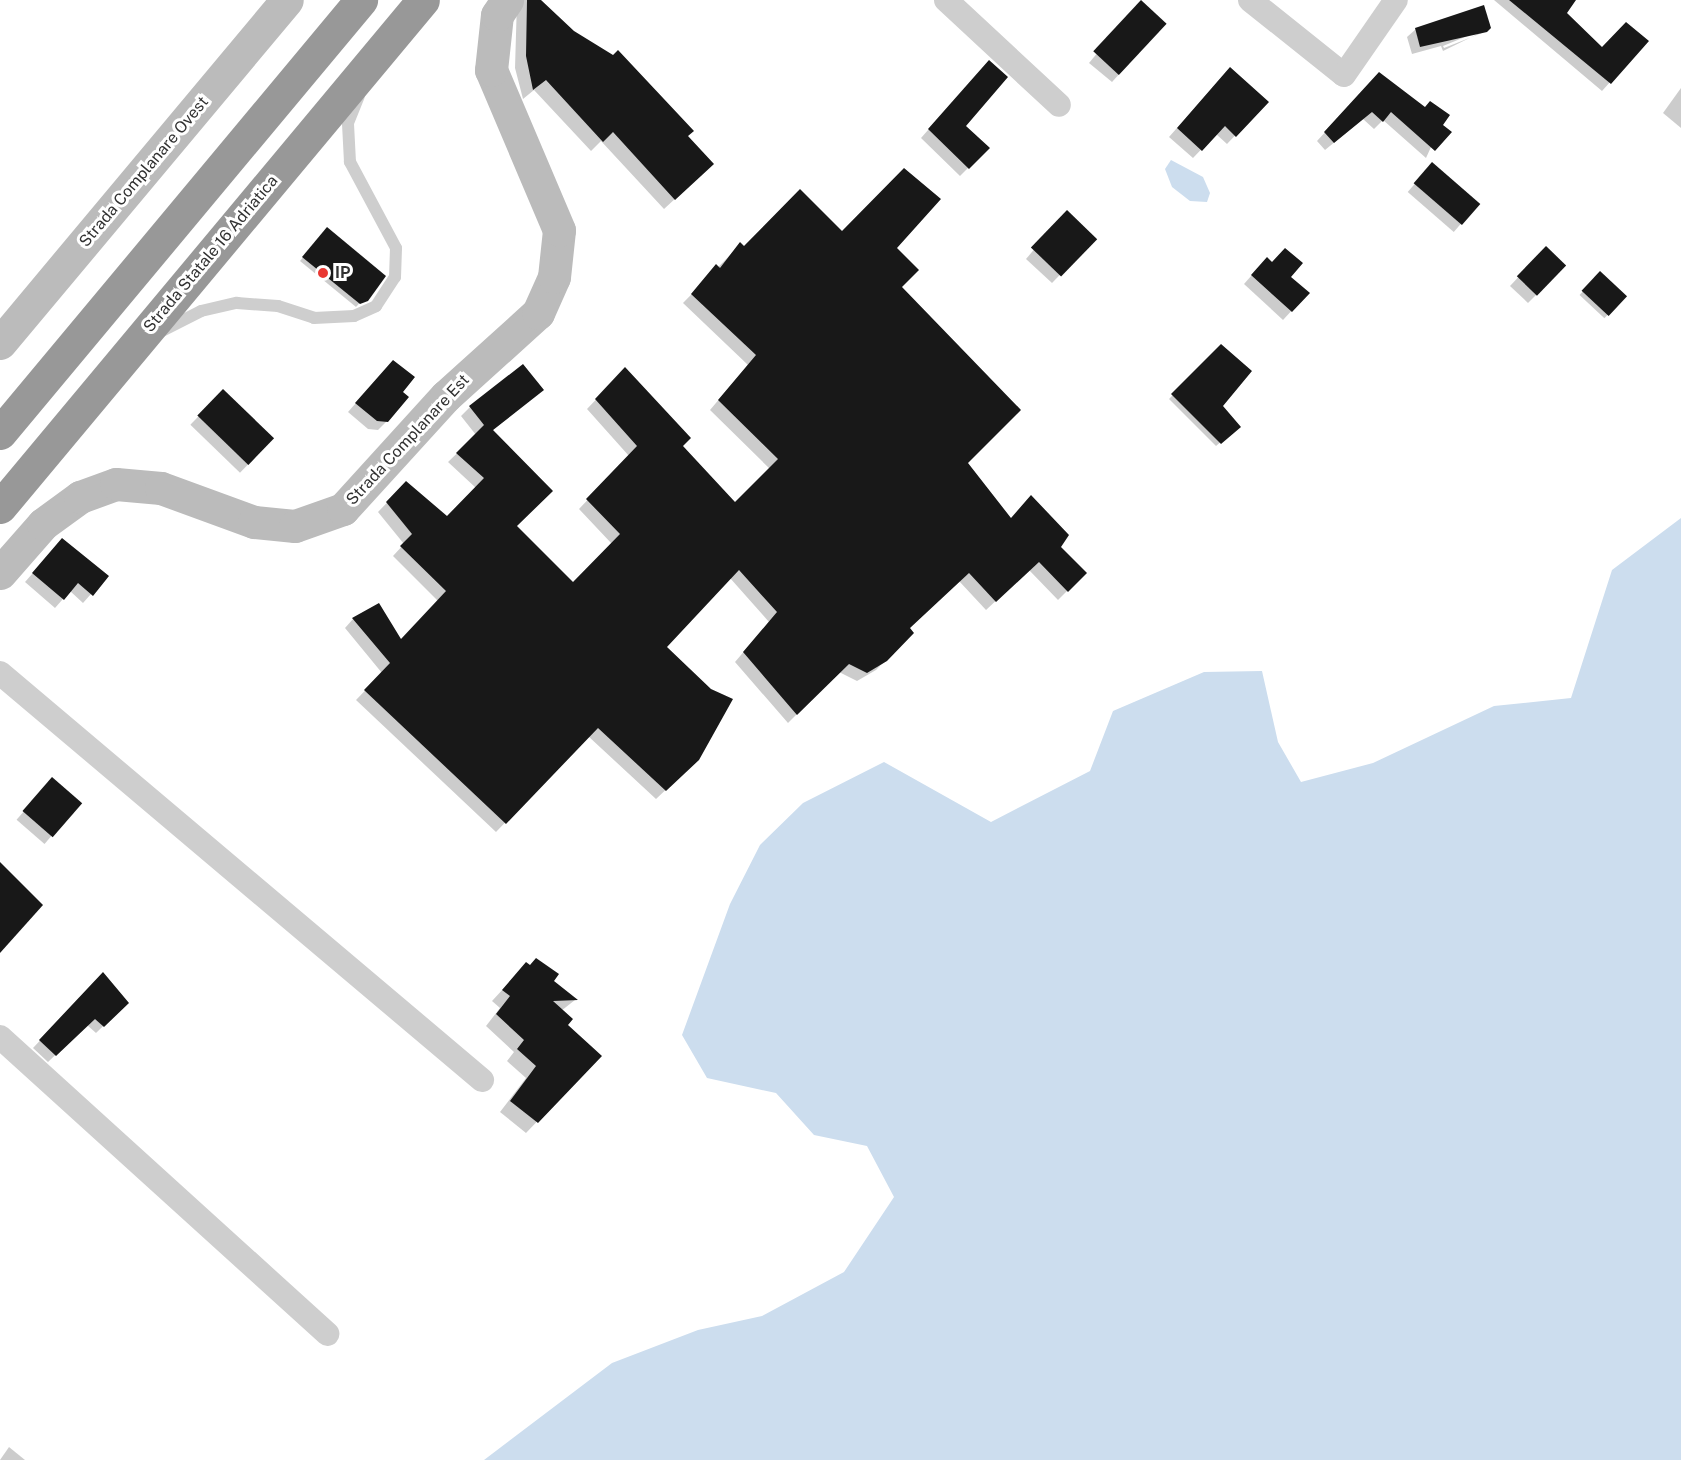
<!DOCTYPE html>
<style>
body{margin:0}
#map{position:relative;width:1681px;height:1460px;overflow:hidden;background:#fff;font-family:"Public Sans",sans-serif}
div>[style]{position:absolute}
.water>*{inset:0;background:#cde}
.shadow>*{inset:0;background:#0003;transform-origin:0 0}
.building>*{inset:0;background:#181818;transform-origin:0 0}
.lane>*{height:12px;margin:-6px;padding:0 6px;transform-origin:6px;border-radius:6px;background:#cecece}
.street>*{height:24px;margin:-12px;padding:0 12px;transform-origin:12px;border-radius:12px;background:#cecece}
.secondary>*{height:33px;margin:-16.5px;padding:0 16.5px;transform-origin:16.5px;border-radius:16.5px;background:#bbb}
.highway>*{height:33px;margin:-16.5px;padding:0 16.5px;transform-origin:16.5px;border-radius:16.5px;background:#989898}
.dots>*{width:16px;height:16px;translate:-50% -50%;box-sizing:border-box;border:3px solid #fff;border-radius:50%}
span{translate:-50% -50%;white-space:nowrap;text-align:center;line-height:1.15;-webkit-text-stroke:6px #fff;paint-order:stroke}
.street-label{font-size:16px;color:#313131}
.poi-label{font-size:16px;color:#313131;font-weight:700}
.left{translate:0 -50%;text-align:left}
</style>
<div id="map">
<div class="water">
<i style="clip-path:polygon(1171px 160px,1203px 177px,1210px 193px,1207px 202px,1190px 201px,1172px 187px,1165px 169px)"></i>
<i style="clip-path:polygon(1681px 518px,1681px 1460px,484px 1460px,612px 1363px,698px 1330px,762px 1316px,844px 1272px,894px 1197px,867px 1146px,814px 1135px,776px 1093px,707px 1078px,682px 1035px,730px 904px,760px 845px,803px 803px,884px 762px,991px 822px,1090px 771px,1113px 711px,1204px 672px,1262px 671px,1278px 742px,1301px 782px,1373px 763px,1494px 706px,1571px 698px,1612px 570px)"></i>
</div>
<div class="shadow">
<i style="clip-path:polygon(517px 0,538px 0,686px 137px,701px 175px,664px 209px,601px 141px,591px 151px,534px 90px,523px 99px,515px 68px)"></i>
<i style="clip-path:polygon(1494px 0,1575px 0,1565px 13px,1602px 49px,1647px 41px,1602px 91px)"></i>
<i style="clip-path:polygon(1133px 10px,1165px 24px,1112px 82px,1089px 63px)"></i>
<i style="clip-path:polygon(evenodd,1490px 28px,1443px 51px,1441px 46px,1412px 54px,1407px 37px,1416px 29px,1490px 28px,1482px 30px,1482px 33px,1444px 48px,1443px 46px,1482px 30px)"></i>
<i style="clip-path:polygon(981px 70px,964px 126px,988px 148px,960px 176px,921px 138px)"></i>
<i style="clip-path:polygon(1222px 77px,1267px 102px,1227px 144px,1216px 134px,1193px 158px,1169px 137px)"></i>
<i style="clip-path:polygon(1371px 82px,1441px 125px,1426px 158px,1383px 120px,1374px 129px,1363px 119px,1325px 150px,1317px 141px)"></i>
<i style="clip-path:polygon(1681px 88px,1681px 128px,1663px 113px)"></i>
<i style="left:1432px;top:164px;width:61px;height:37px;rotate:41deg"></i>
<i style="clip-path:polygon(1059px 220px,1095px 239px,1052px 283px,1026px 259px)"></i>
<i style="clip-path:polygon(323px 233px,384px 276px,356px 307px,300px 261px)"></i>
<i style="clip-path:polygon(842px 233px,895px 248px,900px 287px,966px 463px,1010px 519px,1059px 547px,1085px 573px,1058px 600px,1029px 570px,986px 610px,959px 581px,908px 628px,912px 633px,876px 670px,857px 681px,839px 672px,788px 723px,735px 662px,769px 622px,730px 578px,665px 647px,688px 769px,656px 799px,588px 736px,496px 832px,356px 700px,382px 673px,345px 628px,353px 619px,400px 641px,438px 601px,393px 556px,404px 544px,378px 512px,406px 483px,447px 518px,476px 488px,448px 462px,476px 435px,461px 416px,470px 407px,542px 390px,492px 431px,515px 527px,572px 584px,612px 544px,579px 509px,629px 456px,587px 409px,625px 369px,681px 446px,735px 504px,770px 469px,710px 410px,748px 365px,683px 303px,732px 253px)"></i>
<i style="clip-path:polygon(1546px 248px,1536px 295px,1528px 303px,1510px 286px)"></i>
<i style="clip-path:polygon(1259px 267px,1289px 277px,1307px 294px,1283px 320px,1244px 284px)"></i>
<i style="left:1600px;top:273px;width:34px;height:30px;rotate:43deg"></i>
<i style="clip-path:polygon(1221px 346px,1221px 406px,1235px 430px,1216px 446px,1169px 399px)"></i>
<i style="clip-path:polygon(385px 370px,400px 392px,387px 421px,378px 430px,368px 429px,348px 412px)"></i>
<i style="left:223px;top:391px;width:69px;height:47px;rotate:44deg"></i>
<i style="clip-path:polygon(54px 549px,107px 576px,83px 603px,70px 591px,55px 608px,25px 582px)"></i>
<i style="left:52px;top:779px;width:37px;height:54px;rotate:41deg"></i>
<i style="clip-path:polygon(526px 964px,575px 1000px,561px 1011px,566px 1025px,600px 1056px,526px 1133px,500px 1112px,526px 1078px,507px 1061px,514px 1052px,486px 1026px,500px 1008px,492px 1001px)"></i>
<i style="clip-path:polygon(103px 974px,127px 1003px,96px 1033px,87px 1025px,48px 1062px,33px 1048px)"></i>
<i style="clip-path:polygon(9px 1447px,25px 1460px,0 1460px)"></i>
</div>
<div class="building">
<i style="clip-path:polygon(527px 0,541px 0,574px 31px,613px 55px,618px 50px,694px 131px,688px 136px,714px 164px,675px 200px,613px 132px,603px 142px,546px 80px,533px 90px,526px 56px)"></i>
<i style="left:1141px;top:0;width:35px;height:70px;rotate:43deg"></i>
<i style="clip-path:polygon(1509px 0,1576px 0,1567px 13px,1602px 47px,1626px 22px,1649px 41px,1611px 84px)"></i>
<i style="clip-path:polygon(1484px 5px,1491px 28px,1487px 32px,1420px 47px,1415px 28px)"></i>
<i style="clip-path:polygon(989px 60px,1008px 77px,966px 126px,990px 148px,969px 169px,928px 129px)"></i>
<i style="clip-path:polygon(1230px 67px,1269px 102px,1236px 137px,1225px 126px,1202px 151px,1177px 128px)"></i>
<i style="clip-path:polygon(1379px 72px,1425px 107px,1430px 101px,1450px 115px,1443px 125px,1452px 132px,1435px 151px,1391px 112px,1383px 122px,1372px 112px,1334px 143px,1324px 132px)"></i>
<i style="left:1432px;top:162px;width:64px;height:28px;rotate:41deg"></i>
<i style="clip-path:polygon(904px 168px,941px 199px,897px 248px,919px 270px,902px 287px,1021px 410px,968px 463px,1011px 518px,1031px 495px,1069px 535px,1061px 547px,1087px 573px,1068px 592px,1039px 562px,996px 602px,969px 573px,910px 628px,914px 633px,887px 661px,867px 673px,849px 664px,797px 715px,743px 652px,777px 612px,739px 570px,667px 647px,711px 689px,733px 699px,699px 760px,666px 791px,598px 728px,506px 824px,364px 690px,390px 663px,352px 618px,379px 603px,401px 639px,446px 591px,400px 546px,412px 534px,386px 502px,406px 481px,447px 516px,484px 478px,456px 453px,484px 425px,469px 406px,523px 364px,544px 390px,493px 430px,553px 491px,517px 526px,573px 582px,620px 534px,586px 499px,637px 446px,595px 399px,625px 367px,691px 438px,683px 446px,735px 502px,778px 459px,718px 400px,756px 355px,691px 294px,716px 264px,720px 268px,740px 242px,744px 246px,800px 189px,842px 231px)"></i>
<i style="left:1067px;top:210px;width:42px;height:52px;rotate:44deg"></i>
<i style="clip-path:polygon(327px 227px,386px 276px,368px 301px,360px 304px,302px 257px)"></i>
<i style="left:1546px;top:246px;width:28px;height:42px;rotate:44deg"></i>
<i style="clip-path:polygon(1285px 248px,1303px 263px,1291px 277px,1310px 293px,1292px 312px,1251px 275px,1267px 257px,1272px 262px)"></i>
<i style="left:1600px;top:271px;width:37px;height:27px;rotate:43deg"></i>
<i style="clip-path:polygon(1221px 344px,1252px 371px,1223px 406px,1241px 427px,1221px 444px,1171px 394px)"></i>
<i style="clip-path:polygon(393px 360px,415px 377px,403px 392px,409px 397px,388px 422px,377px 421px,355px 403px)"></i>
<i style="left:223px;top:389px;width:71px;height:37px;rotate:44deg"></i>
<i style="clip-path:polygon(62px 538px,109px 576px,93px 596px,78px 583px,64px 600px,32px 573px)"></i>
<i style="left:52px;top:777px;width:40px;height:45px;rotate:41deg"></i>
<i style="clip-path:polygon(0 862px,43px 905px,0 953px)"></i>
<i style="clip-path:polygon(536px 958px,559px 974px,554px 981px,578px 1000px,553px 1001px,573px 1019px,568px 1025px,602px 1056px,538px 1123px,510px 1101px,536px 1066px,517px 1049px,524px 1040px,496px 1014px,510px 996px,502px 990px,526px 962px,530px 965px)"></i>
<i style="clip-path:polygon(103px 972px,129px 1003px,104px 1027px,95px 1019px,56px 1056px,39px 1040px)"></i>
</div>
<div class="lane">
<i style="left:160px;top:332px;width:46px;rotate:-27.1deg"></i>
<i style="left:201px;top:311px;width:37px;rotate:-13deg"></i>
<i style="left:237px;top:303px;width:41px;rotate:4.2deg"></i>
<i style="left:278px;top:306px;width:38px;rotate:18deg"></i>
<i style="left:314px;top:318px;width:40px;rotate:-2.9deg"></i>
<i style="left:354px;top:316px;width:24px;rotate:-24deg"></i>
<i style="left:376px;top:306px;width:35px;rotate:-57deg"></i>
<i style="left:395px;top:277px;width:29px;rotate:-88deg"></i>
<i style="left:396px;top:248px;width:98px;rotate:-118.1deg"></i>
<i style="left:350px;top:162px;width:39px;rotate:-93deg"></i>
<i style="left:348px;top:123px;width:29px;rotate:-68deg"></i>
</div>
<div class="street">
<i style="left:946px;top:0;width:154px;rotate:42.9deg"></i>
<i style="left:1250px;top:0;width:120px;rotate:38.6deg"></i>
<i style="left:1344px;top:75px;width:91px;rotate:-55.3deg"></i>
<i style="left:0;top:673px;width:631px;rotate:40.18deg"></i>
<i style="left:0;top:1037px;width:442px;rotate:42.2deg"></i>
</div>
<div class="secondary">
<i style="left:0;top:343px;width:447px;rotate:-50.1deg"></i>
<i style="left:0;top:573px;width:65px;rotate:-48.7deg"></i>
<i style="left:43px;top:524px;width:46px;rotate:-36.1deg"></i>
<i style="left:80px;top:497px;width:38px;rotate:-20deg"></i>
<i style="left:116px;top:484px;width:45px;rotate:5.1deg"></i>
<i style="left:161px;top:488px;width:99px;rotate:20.1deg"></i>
<i style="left:254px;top:522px;width:41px;rotate:5.6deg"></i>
<i style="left:295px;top:526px;width:51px;rotate:-19.5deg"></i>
<i style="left:343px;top:509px;width:153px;rotate:-47.7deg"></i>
<i style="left:446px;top:396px;width:124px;rotate:-42.1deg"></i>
<i style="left:538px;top:313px;width:39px;rotate:-66deg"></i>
<i style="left:554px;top:277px;width:47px;rotate:-83.9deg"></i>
<i style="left:559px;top:230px;width:174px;rotate:-113deg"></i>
<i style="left:491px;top:70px;width:55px;rotate:-83.8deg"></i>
<i style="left:497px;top:15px;width:18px;rotate:-56deg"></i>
</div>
<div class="highway">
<i style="left:0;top:433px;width:564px;rotate:-50.18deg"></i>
<i style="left:0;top:507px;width:660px;rotate:-50.16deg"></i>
</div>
<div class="dots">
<i style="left:323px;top:273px;background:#e93833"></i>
</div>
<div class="street-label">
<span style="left:144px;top:172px;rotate:-50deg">Strada Complanare Ovest</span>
<span style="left:211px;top:254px;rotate:-50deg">Strada Statale 16 Adriatica</span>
<span style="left:408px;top:440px;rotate:-47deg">Strada Complanare Est</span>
</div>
<div class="poi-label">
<span class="left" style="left:335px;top:273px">IP</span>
</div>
</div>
